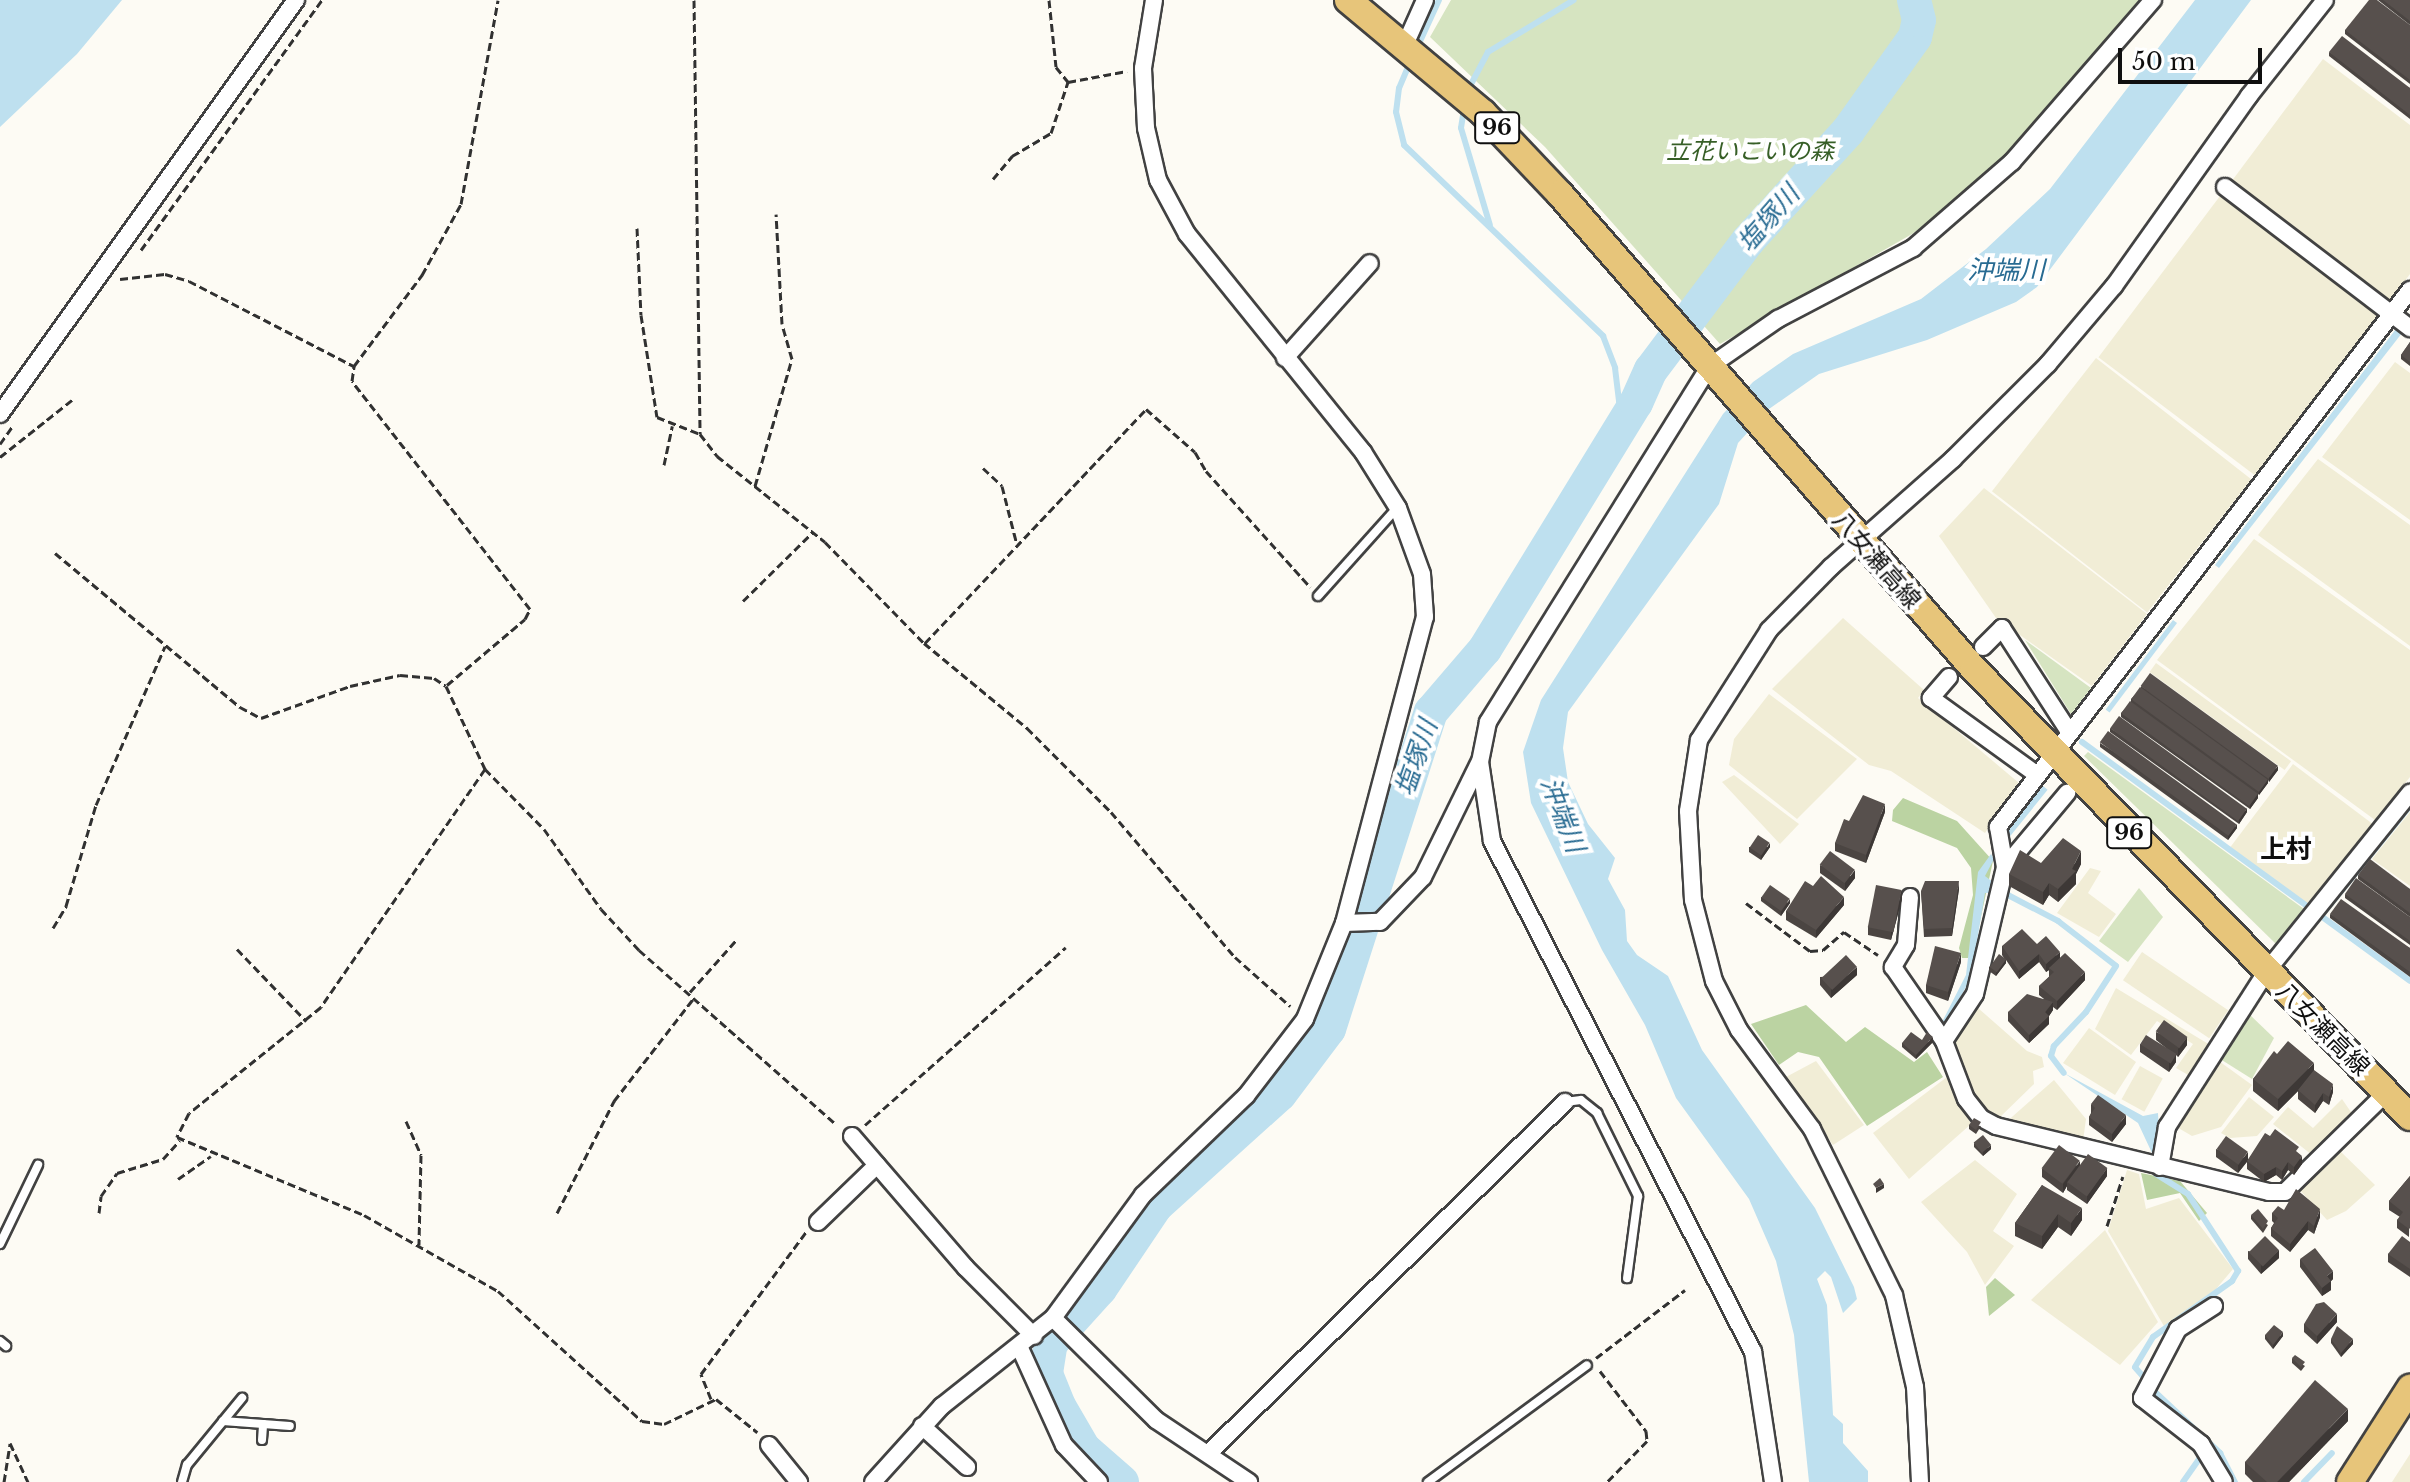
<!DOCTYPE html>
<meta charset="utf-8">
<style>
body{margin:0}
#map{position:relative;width:2410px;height:1482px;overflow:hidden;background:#fdfbf4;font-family:"Libre Baskerville","Noto Sans JP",serif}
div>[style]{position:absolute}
.farmland>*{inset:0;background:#f1edd6;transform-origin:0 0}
.green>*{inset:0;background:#d6e4c1}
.forest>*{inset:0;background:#bbd3a2}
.water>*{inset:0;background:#bee0ef;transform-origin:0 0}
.stream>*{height:6px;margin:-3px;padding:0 3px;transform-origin:3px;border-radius:3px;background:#bee0ef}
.river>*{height:34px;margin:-17px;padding:0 17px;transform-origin:17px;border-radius:17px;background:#bee0ef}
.path>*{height:3px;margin-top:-1.5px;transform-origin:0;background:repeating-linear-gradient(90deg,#313131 0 8px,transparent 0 12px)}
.roads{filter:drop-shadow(2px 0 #424242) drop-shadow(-2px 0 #424242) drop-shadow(0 2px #424242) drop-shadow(0 -2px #424242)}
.service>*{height:8px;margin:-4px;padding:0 4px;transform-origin:4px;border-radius:4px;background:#fff}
.minor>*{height:16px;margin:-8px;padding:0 8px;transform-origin:8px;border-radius:8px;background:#fff}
.primary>*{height:26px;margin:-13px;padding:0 13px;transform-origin:13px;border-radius:13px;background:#e7c57a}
.wall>*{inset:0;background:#4b4542}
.shaded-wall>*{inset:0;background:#3d3836}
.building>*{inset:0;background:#57504d;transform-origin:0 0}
span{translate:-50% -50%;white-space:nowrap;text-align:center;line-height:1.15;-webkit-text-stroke:8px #fff;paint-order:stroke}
.shield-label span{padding:2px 6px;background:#fff;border:2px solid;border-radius:6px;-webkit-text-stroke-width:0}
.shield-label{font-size:22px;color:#0f0f0f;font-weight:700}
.park-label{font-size:24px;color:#375f27;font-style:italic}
.street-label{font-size:24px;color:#0f0f0f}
.water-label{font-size:26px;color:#286b92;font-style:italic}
.neighbourhood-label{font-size:26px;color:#0f0f0f;font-weight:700}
.scale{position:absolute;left:2118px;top:48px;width:144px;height:36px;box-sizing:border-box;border:4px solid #0f0f0f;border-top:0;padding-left:10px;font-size:24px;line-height:28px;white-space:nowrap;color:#0f0f0f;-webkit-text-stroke:6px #fff;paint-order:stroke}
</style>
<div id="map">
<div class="farmland">
<i style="clip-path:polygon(2323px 59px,2410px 125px,2410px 274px,2389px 302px,2231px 182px)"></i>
<i style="left:2220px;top:196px;width:200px;height:202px;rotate:37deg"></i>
<i style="left:2096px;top:358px;width:197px;height:169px;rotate:38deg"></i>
<i style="clip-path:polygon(2395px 362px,2410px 373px,2410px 520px,2322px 457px)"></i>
<i style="clip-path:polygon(2318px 459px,2410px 525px,2410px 646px,2258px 535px)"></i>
<i style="clip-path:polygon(1984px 488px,2147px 614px,2092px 686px,1996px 618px,1939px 536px)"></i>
<i style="clip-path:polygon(2254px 539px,2410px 650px,2410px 777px,2375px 820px,2157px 660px)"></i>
<i style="clip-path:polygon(1843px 618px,1924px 690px,1918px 698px,2019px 783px,1985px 833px,1891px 771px,1869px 765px,1772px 689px)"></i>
<i style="left:2156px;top:663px;width:167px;height:11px;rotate:36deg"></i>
<i style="clip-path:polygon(1769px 694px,1857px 759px,1797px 819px,1729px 765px,1734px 739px)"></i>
<i style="left:2293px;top:764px;width:99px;height:104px;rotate:37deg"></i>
<i style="clip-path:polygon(1734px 775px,1799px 824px,1780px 844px,1722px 782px)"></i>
<i style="clip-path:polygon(2410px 812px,2410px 886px,2372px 859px)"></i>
<i style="clip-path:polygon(2090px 868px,2101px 871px,2088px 893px,2116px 914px,2099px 937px,2057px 913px)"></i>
<i style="left:2142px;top:952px;width:104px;height:34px;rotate:34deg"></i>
<i style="clip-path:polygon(2116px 988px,2210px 1045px,2190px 1076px,2176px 1068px,2193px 1044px,2157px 1021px,2131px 1055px,2095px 1029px)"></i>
<i style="clip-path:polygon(1978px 1008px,2027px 1051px,2042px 1057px,2044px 1067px,2033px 1071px,2034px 1084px,1997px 1120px,1971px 1098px,1955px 1043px)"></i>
<i style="clip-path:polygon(2089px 1028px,2136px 1062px,2115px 1095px,2063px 1063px)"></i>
<i style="clip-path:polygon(2216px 1059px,2252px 1085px,2221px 1127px,2192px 1136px,2175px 1126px)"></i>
<i style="clip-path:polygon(1816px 1061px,1864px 1125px,1833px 1145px,1786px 1077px)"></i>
<i style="left:2140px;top:1066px;width:26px;height:38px;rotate:29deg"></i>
<i style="clip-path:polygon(1947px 1077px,1971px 1124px,1909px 1179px,1873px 1133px)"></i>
<i style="clip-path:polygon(2054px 1080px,2086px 1119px,2083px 1141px,2004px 1124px)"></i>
<i style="clip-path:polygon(2249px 1097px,2274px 1117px,2257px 1136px,2230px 1138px,2221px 1133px)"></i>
<i style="clip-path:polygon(2342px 1099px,2353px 1115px,2312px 1155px,2273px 1124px,2288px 1107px,2313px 1128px)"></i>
<i style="clip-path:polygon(2339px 1150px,2375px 1185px,2346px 1211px,2327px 1220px,2298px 1188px)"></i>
<i style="clip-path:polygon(1975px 1160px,2017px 1194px,1993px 1231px,2014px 1246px,1985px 1285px,1967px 1252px,1921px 1202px)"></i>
<i style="clip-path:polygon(2127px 1170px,2139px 1174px,2146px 1209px,2179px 1198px,2233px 1269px,2216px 1289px,2164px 1326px,2108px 1231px)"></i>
<i style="clip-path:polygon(2105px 1230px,2158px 1322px,2120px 1365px,2031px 1300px)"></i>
<i style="clip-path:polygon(2410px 1454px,2410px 1482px,2392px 1482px)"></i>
</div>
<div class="green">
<i style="clip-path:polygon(1451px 0,2145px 0,2078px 82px,1984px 182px,1912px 234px,1720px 344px,1545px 147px,1430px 37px)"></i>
<i style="clip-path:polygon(2025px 640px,2091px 688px,2071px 714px)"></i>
<i style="clip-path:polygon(2088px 752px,2304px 909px,2277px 945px,2084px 756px)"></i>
<i style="clip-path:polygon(2139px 888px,2163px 917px,2128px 962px,2099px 941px)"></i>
<i style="clip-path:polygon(2248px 1013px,2274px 1038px,2252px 1079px,2217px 1057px)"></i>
</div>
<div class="forest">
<i style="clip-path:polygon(1903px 798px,1957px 821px,1993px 861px,1972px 958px,1962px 958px,1959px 948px,1973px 895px,1971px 868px,1957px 848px,1892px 821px,1893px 810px)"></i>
<i style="clip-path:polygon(1806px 1005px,1846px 1042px,1865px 1027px,1914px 1062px,1927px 1052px,1943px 1077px,1867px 1126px,1819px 1057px,1798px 1052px,1779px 1065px,1751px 1024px)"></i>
<i style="clip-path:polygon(2141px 1173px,2180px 1181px,2207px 1213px,2199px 1221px,2180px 1193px,2147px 1200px)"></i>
<i style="clip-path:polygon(1995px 1278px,2015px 1295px,1989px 1316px,1986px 1287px)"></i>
</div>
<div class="water">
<i style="clip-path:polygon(0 0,122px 0,77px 54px,0 127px)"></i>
<i style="clip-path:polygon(2195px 0,2251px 0,2037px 287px,2016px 302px,1927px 340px,1819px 374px,1769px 409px,1738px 443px,1719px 504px,1568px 712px,1563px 748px,1568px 782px,1588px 824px,1615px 858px,1608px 879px,1625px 910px,1627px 941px,1637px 955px,1668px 976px,1702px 1050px,1815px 1208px,1854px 1287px,1857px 1299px,1843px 1313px,1831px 1277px,1825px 1271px,1817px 1279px,1827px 1305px,1833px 1415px,1843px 1424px,1843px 1443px,1868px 1471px,1868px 1482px,1809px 1482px,1794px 1335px,1776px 1261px,1749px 1199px,1676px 1098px,1645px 1025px,1602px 950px,1531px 803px,1523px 752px,1541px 700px,1723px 414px,1753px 382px,1793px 354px,1921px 299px,1986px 249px,2050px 189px)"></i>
<i style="clip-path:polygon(2396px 329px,2402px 333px,2219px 568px,2215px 565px)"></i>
<i style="left:2173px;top:620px;width:5px;height:112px;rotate:37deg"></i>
<i style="left:2043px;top:786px;width:6px;height:61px;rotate:39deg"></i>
<i style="clip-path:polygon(1991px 854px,1994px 859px,1985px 876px,2006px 892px,1985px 893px,1971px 977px,1944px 1029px,1939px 1028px,1966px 975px,1978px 872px)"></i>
<i style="clip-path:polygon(2064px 1073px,2143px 1116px,2158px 1113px,2160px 1154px,2152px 1153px,2138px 1123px)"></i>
</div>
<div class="stream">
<i style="left:1416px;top:50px;width:55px;rotate:-65.3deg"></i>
<i style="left:1411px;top:60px;width:30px;rotate:113deg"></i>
<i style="left:1399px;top:88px;width:24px;rotate:97deg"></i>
<i style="left:1396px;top:112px;width:34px;rotate:76deg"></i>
<i style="left:1404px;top:145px;width:276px;rotate:43.8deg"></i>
<i style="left:1603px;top:336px;width:34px;rotate:69deg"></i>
<i style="left:1615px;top:368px;width:58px;rotate:83.1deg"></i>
<i style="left:1468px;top:90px;width:43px;rotate:-62.2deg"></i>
<i style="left:1488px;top:52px;width:100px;rotate:-31.2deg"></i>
<i style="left:1464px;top:109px;width:19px;rotate:99deg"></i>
<i style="left:1461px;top:128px;width:101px;rotate:73.4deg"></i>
<i style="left:2082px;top:742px;width:282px;rotate:36.1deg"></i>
<i style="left:2410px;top:806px;width:141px;rotate:129deg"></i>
<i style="left:2321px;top:916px;width:110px;rotate:36.1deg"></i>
<i style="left:2006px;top:894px;width:59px;rotate:27.4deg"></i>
<i style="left:2058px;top:921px;width:73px;rotate:37.8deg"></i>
<i style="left:2116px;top:966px;width:55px;rotate:123.1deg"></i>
<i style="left:2086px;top:1012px;width:47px;rotate:133.3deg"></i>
<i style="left:2054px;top:1046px;width:10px;rotate:107deg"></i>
<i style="left:2051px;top:1056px;width:21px;rotate:53deg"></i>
<i style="left:2147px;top:1381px;width:18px;rotate:-131deg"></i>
<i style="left:2135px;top:1367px;width:35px;rotate:-59deg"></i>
<i style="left:2153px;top:1337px;width:97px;rotate:-35.3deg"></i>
<i style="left:2232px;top:1281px;width:12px;rotate:-59deg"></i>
<i style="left:2238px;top:1271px;width:92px;rotate:-123deg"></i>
<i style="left:2188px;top:1194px;width:38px;rotate:-148deg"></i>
<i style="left:2154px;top:1391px;width:91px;rotate:43.2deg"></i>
<i style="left:2220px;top:1453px;width:33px;rotate:63deg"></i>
<i style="left:2183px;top:1482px;width:37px;rotate:-55deg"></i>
<i style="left:2304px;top:1482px;width:40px;rotate:-46deg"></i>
</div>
<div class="river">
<i style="left:1122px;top:1482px;width:50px;rotate:-139deg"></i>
<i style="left:1084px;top:1449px;width:50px;rotate:-120.2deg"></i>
<i style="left:1059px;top:1406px;width:35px;rotate:-112deg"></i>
<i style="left:1046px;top:1373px;width:30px;rotate:-81deg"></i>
<i style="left:1051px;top:1343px;width:73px;rotate:-47.8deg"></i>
<i style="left:1100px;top:1289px;width:100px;rotate:-56deg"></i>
<i style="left:1156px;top:1206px;width:167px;rotate:-42.1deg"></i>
<i style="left:1280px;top:1094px;width:81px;rotate:-53deg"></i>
<i style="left:1329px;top:1029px;width:333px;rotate:-72.2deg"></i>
<i style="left:1431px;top:712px;width:83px;rotate:-49.4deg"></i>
<i style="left:1485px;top:649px;width:289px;rotate:-58.5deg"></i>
<i style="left:1636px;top:403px;width:36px;rotate:-66deg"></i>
<i style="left:1651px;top:370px;width:161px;rotate:-53.1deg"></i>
<i style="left:1748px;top:241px;width:149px;rotate:-47.7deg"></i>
<i style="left:1848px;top:131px;width:115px;rotate:-54.5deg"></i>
<i style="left:1915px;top:37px;width:17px;rotate:-77deg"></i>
<i style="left:1919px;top:20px;width:21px;rotate:-104deg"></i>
</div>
<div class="path">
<i style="left:694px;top:0;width:434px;rotate:89.2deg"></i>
<i style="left:700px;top:434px;width:28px;rotate:52deg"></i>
<i style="left:717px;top:456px;width:138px;rotate:38.5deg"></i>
<i style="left:825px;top:542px;width:141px;rotate:45.6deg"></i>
<i style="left:924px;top:643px;width:134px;rotate:39.5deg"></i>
<i style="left:1027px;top:728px;width:119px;rotate:45deg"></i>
<i style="left:1111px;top:812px;width:191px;rotate:49.5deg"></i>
<i style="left:1235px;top:957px;width:74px;rotate:41.7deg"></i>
<i style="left:1049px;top:0;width:67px;rotate:84deg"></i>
<i style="left:1056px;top:67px;width:19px;rotate:51deg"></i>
<i style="left:1068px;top:82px;width:60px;rotate:-10.6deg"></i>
<i style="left:993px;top:179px;width:30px;rotate:-50deg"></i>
<i style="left:1012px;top:156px;width:45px;rotate:-30.5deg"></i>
<i style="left:1051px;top:133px;width:54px;rotate:-71.6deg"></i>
<i style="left:637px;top:228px;width:87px;rotate:87.4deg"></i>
<i style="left:641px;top:315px;width:103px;rotate:81.1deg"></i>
<i style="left:657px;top:417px;width:46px;rotate:21.6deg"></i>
<i style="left:141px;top:250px;width:309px;rotate:-54.1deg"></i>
<i style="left:120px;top:279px;width:45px;rotate:-6.3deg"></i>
<i style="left:165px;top:274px;width:25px;rotate:16deg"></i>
<i style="left:189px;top:281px;width:186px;rotate:27.3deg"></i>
<i style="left:0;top:444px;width:21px;rotate:-55deg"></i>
<i style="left:0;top:457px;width:92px;rotate:-38.4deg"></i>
<i style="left:664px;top:465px;width:40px;rotate:-78deg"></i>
<i style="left:983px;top:468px;width:26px;rotate:43deg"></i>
<i style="left:1002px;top:486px;width:57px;rotate:75.7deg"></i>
<i style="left:755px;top:486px;width:132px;rotate:-73.8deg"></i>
<i style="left:792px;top:359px;width:36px;rotate:-106deg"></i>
<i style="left:782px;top:324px;width:110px;rotate:-93.1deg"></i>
<i style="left:55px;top:553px;width:241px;rotate:39.8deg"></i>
<i style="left:240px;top:707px;width:24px;rotate:28deg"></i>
<i style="left:261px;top:718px;width:95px;rotate:-19.8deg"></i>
<i style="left:350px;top:686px;width:51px;rotate:-12.4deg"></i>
<i style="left:400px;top:675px;width:34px;rotate:5deg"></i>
<i style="left:434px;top:678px;width:14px;rotate:34deg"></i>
<i style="left:446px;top:686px;width:92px;rotate:64.8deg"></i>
<i style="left:485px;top:769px;width:84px;rotate:45.5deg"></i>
<i style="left:544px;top:829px;width:98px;rotate:54.5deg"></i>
<i style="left:601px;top:909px;width:56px;rotate:47.2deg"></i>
<i style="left:639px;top:950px;width:264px;rotate:41.5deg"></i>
<i style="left:743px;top:601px;width:98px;rotate:-44.6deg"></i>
<i style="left:925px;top:643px;width:322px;rotate:-46.6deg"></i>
<i style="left:1146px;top:409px;width:65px;rotate:41.3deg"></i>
<i style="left:1195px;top:452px;width:22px;rotate:60deg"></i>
<i style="left:1206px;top:471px;width:156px;rotate:48.1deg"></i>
<i style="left:447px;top:685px;width:102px;rotate:-40.2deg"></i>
<i style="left:525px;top:619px;width:11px;rotate:-63deg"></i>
<i style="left:530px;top:609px;width:289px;rotate:-128deg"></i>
<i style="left:352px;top:381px;width:15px;rotate:-82deg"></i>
<i style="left:354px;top:366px;width:114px;rotate:-53.2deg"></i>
<i style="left:422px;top:275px;width:81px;rotate:-61.2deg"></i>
<i style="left:461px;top:204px;width:207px;rotate:-79.7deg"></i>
<i style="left:485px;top:769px;width:289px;rotate:124.6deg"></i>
<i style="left:321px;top:1007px;width:169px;rotate:141.2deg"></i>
<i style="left:189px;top:1113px;width:27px;rotate:117deg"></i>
<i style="left:177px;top:1137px;width:203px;rotate:22.6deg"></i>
<i style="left:364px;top:1215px;width:154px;rotate:29.6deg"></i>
<i style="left:498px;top:1291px;width:194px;rotate:42.1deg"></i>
<i style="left:642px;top:1421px;width:22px;rotate:8deg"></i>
<i style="left:664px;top:1424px;width:58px;rotate:-25.7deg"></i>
<i style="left:716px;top:1399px;width:53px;rotate:38.8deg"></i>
<i style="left:1746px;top:903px;width:80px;rotate:36.9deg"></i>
<i style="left:1810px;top:951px;width:13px;rotate:-4deg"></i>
<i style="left:1823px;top:950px;width:28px;rotate:-41deg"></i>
<i style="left:1844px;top:932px;width:41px;rotate:34.1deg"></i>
<i style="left:53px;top:928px;width:26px;rotate:-59deg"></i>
<i style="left:66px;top:906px;width:105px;rotate:-73.5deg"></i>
<i style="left:96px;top:805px;width:173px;rotate:-66.5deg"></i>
<i style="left:237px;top:949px;width:100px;rotate:46.2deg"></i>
<i style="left:690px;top:992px;width:71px;rotate:-48.4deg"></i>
<i style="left:406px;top:1121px;width:37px;rotate:66deg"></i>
<i style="left:421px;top:1155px;width:90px;rotate:91.3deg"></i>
<i style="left:865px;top:1125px;width:268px;rotate:-41.5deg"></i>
<i style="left:178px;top:1179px;width:40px;rotate:-34.9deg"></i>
<i style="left:99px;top:1213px;width:17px;rotate:-83deg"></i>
<i style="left:101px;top:1196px;width:28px;rotate:-55deg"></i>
<i style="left:117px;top:1173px;width:48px;rotate:-16.9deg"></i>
<i style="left:163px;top:1159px;width:25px;rotate:-48deg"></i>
<i style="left:557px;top:1213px;width:126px;rotate:-63deg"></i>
<i style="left:614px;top:1101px;width:130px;rotate:-52.2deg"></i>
<i style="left:2107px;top:1226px;width:52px;rotate:-72.3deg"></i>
<i style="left:1596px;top:1358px;width:112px;rotate:-37.4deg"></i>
<i style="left:1600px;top:1371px;width:76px;rotate:52.5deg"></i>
<i style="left:1646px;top:1431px;width:10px;rotate:84deg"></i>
<i style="left:1647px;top:1441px;width:57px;rotate:134.3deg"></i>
<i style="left:711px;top:1399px;width:27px;rotate:-112deg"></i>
<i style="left:701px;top:1374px;width:177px;rotate:-53.5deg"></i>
<i style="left:10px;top:1443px;width:43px;rotate:65.2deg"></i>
<i style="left:4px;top:1482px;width:39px;rotate:-81deg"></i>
</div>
<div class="roads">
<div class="service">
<i style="left:1318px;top:596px;width:118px;rotate:-48.1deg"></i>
<i style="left:1565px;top:1102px;width:16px;rotate:-7deg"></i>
<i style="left:1581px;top:1100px;width:21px;rotate:39deg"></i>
<i style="left:1597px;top:1113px;width:93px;rotate:63.7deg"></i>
<i style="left:1638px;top:1196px;width:83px;rotate:97.6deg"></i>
<i style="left:0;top:1244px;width:88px;rotate:-64.3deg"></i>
<i style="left:0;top:1341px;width:8px;rotate:40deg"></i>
<i style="left:223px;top:1421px;width:67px;rotate:4.3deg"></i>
<i style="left:262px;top:1440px;width:16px;rotate:-86deg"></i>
<i style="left:182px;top:1482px;width:18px;rotate:-74deg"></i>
<i style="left:187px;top:1465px;width:87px;rotate:-50.6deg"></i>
<i style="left:1428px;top:1482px;width:197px;rotate:-36.3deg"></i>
</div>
<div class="minor">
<i style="left:1404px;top:47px;width:51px;rotate:-65.9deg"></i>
<i style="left:2225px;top:187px;width:233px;rotate:37.3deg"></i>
<i style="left:1285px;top:358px;width:127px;rotate:-48.2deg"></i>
<i style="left:0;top:414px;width:509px;rotate:-54.44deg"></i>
<i style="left:1983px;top:647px;width:27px;rotate:-45deg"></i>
<i style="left:2002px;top:628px;width:121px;rotate:57.1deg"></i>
<i style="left:1949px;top:677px;width:28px;rotate:131deg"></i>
<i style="left:1931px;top:698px;width:130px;rotate:35.9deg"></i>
<i style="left:2005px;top:867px;width:97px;rotate:-50deg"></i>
<i style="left:1910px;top:897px;width:48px;rotate:94.8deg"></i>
<i style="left:1906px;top:945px;width:26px;rotate:121deg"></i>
<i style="left:1893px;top:967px;width:90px;rotate:55.4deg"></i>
<i style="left:1344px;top:923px;width:36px;rotate:-2deg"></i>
<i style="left:1380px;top:922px;width:62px;rotate:-46.3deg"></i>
<i style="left:1423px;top:877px;width:127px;rotate:-63.8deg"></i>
<i style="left:2386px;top:1093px;width:141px;rotate:135.6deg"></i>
<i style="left:2285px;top:1192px;width:16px;rotate:180deg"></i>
<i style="left:2269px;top:1192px;width:281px;rotate:-166.4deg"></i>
<i style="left:1996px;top:1126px;width:17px;rotate:-152deg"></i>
<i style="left:1981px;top:1118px;width:24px;rotate:-128deg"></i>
<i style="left:1966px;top:1099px;width:62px;rotate:-110.8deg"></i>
<i style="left:1944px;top:1041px;width:56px;rotate:-56.6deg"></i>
<i style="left:1975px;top:994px;width:130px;rotate:-76.7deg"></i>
<i style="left:2005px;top:867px;width:41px;rotate:-99.9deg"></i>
<i style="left:1998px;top:827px;width:677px;rotate:-52.5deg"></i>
<i style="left:852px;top:1136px;width:174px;rotate:49.2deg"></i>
<i style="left:966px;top:1268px;width:96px;rotate:45deg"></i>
<i style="left:2160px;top:1167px;width:41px;rotate:-80.1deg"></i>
<i style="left:2167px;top:1127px;width:184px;rotate:-57.4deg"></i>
<i style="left:2266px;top:972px;width:230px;rotate:-51.2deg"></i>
<i style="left:818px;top:1222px;width:82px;rotate:-44deg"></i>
<i style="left:2214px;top:1306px;width:43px;rotate:147.4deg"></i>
<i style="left:2178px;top:1329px;width:78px;rotate:117.6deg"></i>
<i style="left:2142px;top:1398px;width:75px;rotate:37.9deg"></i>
<i style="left:2201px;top:1444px;width:44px;rotate:58.8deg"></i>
<i style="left:1053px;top:1318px;width:145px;rotate:44.7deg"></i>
<i style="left:1156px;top:1420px;width:112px;rotate:33.7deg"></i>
<i style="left:1019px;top:1346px;width:109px;rotate:65.6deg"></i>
<i style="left:1064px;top:1445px;width:51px;rotate:46.6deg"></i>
<i style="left:922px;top:1426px;width:61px;rotate:42.3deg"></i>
<i style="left:769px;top:1445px;width:48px;rotate:51deg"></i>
<i style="left:1209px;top:1453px;width:500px;rotate:-44.6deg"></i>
<i style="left:873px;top:1482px;width:103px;rotate:-47.8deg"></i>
<i style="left:942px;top:1406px;width:142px;rotate:-38.4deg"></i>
<i style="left:1053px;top:1318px;width:152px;rotate:-53.8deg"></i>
<i style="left:1143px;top:1195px;width:143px;rotate:-43.9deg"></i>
<i style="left:1246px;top:1096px;width:97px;rotate:-52.5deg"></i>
<i style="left:1305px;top:1019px;width:104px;rotate:-67.9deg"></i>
<i style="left:1344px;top:923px;width:317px;rotate:-75.2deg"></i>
<i style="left:1425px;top:617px;width:43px;rotate:-94deg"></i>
<i style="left:1422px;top:574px;width:70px;rotate:-110deg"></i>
<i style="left:1398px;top:508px;width:66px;rotate:-122deg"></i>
<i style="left:1363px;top:452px;width:280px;rotate:-128.9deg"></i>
<i style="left:1187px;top:234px;width:61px;rotate:-118.2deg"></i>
<i style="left:1158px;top:180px;width:53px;rotate:-103deg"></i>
<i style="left:1146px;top:128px;width:60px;rotate:-92.9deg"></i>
<i style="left:1143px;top:68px;width:69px;rotate:-80.8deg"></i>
<i style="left:1773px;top:1482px;width:132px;rotate:-98.7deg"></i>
<i style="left:1753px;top:1352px;width:574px;rotate:-117.06deg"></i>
<i style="left:1492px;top:841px;width:80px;rotate:-98.6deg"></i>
<i style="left:1480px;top:762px;width:41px;rotate:-78.7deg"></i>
<i style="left:1488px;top:722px;width:420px;rotate:-58.1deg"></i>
<i style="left:1710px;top:366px;width:83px;rotate:-34.7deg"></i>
<i style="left:1778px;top:319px;width:153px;rotate:-27.7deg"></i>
<i style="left:1913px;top:248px;width:131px;rotate:-41deg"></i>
<i style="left:2012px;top:162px;width:215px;rotate:-49deg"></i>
<i style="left:1920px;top:1482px;width:95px;rotate:-93deg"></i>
<i style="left:1915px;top:1387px;width:94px;rotate:-102.9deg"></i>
<i style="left:1894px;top:1295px;width:185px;rotate:-116.3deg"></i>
<i style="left:1812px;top:1129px;width:123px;rotate:-126.4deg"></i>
<i style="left:1739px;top:1030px;width:55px;rotate:-117deg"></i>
<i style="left:1714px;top:981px;width:84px;rotate:-104.5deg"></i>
<i style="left:1693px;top:900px;width:89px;rotate:-93.2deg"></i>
<i style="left:1688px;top:811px;width:72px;rotate:-81.2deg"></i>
<i style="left:1699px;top:740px;width:130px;rotate:-57.5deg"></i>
<i style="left:1769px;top:630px;width:88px;rotate:-45.5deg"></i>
<i style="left:1831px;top:567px;width:163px;rotate:-41.5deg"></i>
<i style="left:1953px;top:459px;width:134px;rotate:-45deg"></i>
<i style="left:2048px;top:364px;width:102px;rotate:-49.8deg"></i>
<i style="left:2114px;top:286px;width:233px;rotate:-54.6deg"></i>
<i style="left:2249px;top:96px;width:122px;rotate:-51.6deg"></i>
</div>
<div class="primary">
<i style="left:1348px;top:0;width:176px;rotate:39.9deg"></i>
<i style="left:1483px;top:113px;width:112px;rotate:46.5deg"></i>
<i style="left:1560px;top:194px;width:630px;rotate:48.93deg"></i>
<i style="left:1974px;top:669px;width:625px;rotate:45.78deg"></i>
<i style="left:2350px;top:1482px;width:112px;rotate:-57.4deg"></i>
</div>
</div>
<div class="wall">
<i style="clip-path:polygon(2378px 0,2410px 0,2410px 25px)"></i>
<i style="clip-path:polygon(2410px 25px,2410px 84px,2345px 34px,2345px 30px)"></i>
<i style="clip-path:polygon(2329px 52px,2410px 88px,2410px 119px,2329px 56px)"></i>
<i style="clip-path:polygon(2410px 342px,2410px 366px,2401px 359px,2401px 355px)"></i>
<i style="clip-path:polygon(2141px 686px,2278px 770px,2269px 782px,2268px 780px,2268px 783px,2259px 795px,2258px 794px,2258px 798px,2250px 809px,2121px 717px,2121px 713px,2131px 702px,2131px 699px,2141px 688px)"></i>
<i style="clip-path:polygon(2110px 728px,2247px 812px,2239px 824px,2110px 732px)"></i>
<i style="clip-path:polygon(2100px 743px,2237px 828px,2228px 840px,2100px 747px)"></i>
<i style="clip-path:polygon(1885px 812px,1866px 863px,1835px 851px,1835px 843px)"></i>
<i style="clip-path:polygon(1749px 847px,1770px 847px,1761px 860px,1749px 852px)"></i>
<i style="clip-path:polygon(2041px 863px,2081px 864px,2076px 874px,2076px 884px,2058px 902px,2049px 895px,2043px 905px,2009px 886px,2009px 874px)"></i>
<i style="clip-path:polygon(1820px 865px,1855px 878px,1845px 891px,1820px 873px)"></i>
<i style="clip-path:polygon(2358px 875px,2410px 889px,2410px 917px,2358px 879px)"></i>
<i style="clip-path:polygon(1959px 889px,1952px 936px,1924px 937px,1921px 891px)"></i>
<i style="clip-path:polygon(2345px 894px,2410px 917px,2410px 945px,2345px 898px)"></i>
<i style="clip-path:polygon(1761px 897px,1790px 903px,1781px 916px,1761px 901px)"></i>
<i style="clip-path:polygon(1902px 899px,1891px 940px,1868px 935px,1868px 927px)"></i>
<i style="clip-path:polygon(1844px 905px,1816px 938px,1786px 920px,1786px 911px)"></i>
<i style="clip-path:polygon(2330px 914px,2410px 948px,2410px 977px,2330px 918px)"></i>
<i style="clip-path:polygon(2037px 944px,2060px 958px,2085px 980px,2057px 1010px,2053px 1007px,2053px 1010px,2049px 1016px,2049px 1024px,2029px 1043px,2008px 1021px,2008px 1012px,2044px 999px,2039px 995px,2039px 986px,2049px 977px,2049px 970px,2046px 972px,2039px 962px,2019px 979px,2006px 960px,2006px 963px,1996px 976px,1989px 971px,1989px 967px,2004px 958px,2002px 955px,2002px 946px)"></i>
<i style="clip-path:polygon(1961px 962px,1948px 1001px,1926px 993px,1926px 985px)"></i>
<i style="clip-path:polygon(1857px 975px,1831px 998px,1820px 985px,1820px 977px)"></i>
<i style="clip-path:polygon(2156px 1032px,2187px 1045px,2178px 1057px,2176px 1055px,2176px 1062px,2169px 1072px,2140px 1052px,2140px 1044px,2166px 1048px,2156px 1040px)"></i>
<i style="clip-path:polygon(1933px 1042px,1916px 1059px,1902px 1047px,1902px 1043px)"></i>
<i style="clip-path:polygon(2277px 1054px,2314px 1071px,2333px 1092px,2329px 1105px,2323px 1101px,2315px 1113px,2298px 1099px,2298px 1091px,2278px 1111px,2253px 1091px,2253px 1079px)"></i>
<i style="clip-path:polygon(2091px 1104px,2126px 1124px,2112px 1142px,2089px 1125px,2089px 1117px,2091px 1113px)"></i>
<i style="clip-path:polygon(1969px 1125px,1981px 1126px,1976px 1134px,1969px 1129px)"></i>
<i style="clip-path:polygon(1974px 1143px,1991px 1149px,1983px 1156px,1974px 1147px)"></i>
<i style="clip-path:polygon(2216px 1149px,2248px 1159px,2299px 1154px,2302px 1164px,2294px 1175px,2288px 1170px,2282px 1180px,2276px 1175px,2264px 1182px,2247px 1169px,2247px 1162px,2238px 1173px,2216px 1157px)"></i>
<i style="clip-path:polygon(2080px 1165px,2107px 1176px,2087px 1204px,2067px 1190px,2067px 1186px,2063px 1193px,2042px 1177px,2042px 1169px)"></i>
<i style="clip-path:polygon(2410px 1176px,2409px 1237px,2397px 1228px,2397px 1220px,2400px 1217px,2389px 1210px,2389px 1201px)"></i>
<i style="clip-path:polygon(2042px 1185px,2082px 1220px,2071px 1236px,2058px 1227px,2042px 1249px,2015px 1236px,2015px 1223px)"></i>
<i style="clip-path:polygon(2284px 1210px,2320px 1217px,2314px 1234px,2308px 1230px,2290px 1252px,2271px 1236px,2271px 1228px,2274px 1223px,2272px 1221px,2272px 1213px)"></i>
<i style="clip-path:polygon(2251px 1215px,2268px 1225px,2263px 1233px,2251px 1219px)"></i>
<i style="clip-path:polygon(2410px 1242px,2410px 1277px,2388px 1262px,2388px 1254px)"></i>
<i style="clip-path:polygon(2248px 1251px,2279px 1258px,2261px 1274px,2248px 1259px)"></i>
<i style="clip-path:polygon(2300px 1259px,2333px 1279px,2331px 1281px,2331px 1290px,2322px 1296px,2300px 1267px)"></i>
<i style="clip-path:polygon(2337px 1322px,2317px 1344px,2304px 1332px,2304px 1324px)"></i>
<i style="clip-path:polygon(2265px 1335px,2283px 1336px,2273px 1349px,2265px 1339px)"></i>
<i style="clip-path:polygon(2331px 1339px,2353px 1344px,2341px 1357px,2331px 1343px)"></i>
<i style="clip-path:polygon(2292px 1358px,2305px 1366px,2301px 1371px,2292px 1363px)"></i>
<i style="clip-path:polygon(2348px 1421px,2289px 1482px,2253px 1482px,2245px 1474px,2245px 1462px)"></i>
</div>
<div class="shaded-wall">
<i style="clip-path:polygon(2278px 766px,2278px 770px,2269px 782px,2269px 777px)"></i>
<i style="clip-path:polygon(2268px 779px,2268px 783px,2259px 795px,2259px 791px)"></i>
<i style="clip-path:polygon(2258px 794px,2258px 798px,2250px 809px,2250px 805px)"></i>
<i style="clip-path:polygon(1885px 804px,1885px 812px,1866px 863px,1866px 855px)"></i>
<i style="clip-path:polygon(2247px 808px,2247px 812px,2239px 824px,2239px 820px)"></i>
<i style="clip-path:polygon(2237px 824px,2237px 828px,2228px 840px,2228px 836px)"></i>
<i style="clip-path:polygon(1770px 843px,1770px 847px,1761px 860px,1761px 856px)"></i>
<i style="clip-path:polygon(2081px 851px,2081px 864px,2076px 874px,2076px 884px,2058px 902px,2058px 889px,2072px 869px)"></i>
<i style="clip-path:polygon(1855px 870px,1855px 878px,1845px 891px,1845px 883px)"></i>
<i style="clip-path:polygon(1959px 881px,1959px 889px,1952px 936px,1952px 928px)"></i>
<i style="clip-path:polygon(2049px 883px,2049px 895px,2043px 905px,2043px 892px)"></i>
<i style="clip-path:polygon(1902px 890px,1902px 899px,1891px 940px,1891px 932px)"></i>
<i style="clip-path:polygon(1844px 897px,1844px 905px,1816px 938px,1816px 930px)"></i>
<i style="clip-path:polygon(1790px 899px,1790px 903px,1781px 916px,1781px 912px)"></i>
<i style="clip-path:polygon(2060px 952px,2060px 960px,2049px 968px,2049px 970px,2046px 972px,2046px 964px)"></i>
<i style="clip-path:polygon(1961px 953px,1961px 962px,1948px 1001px,1948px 992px)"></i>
<i style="clip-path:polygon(2039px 954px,2039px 962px,2019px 979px,2019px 971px)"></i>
<i style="clip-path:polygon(2006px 959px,2006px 963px,1996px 976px,1996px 972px)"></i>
<i style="clip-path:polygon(1857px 967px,1857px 975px,1831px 998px,1831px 989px)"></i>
<i style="clip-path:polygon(2085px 972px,2085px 980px,2057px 1010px,2057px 1001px)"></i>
<i style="clip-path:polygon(2053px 1002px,2053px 1010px,2049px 1016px,2049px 1024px,2029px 1043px,2029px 1035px)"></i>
<i style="clip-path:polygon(1933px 1037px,1933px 1042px,1916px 1059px,1916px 1055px)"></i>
<i style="clip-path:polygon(2187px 1037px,2187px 1045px,2178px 1057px,2178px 1049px)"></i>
<i style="clip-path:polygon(2176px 1054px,2176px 1062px,2169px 1072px,2169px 1063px)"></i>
<i style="clip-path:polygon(2314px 1063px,2314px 1075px,2278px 1111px,2278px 1099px)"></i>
<i style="clip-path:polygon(2333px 1084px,2333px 1092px,2329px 1105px,2329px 1097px)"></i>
<i style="clip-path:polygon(2323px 1093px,2323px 1101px,2315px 1113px,2315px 1105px)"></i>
<i style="clip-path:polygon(2126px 1115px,2126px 1124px,2112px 1142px,2112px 1134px)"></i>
<i style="clip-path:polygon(1991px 1145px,1991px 1149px,1983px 1156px,1983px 1152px)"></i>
<i style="clip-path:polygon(2248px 1152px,2248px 1160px,2238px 1173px,2238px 1165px)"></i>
<i style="clip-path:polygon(2302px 1156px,2302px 1164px,2294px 1175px,2294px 1167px)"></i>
<i style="clip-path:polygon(2080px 1161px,2080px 1169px,2067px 1182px,2067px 1186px,2063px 1193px,2063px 1184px)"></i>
<i style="clip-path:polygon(2288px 1162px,2288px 1170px,2282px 1180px,2282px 1171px)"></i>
<i style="clip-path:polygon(2276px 1167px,2276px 1175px,2264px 1182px,2264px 1174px)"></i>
<i style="clip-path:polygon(2107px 1168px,2107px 1176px,2087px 1204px,2087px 1196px)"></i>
<i style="clip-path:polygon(1884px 1184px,1884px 1188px,1876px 1193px,1876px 1188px)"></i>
<i style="clip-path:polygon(2082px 1208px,2082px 1220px,2071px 1236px,2071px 1223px)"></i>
<i style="clip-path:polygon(2320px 1209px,2320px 1217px,2314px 1234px,2314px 1226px)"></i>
<i style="clip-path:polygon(2058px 1214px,2058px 1227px,2042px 1249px,2042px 1236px)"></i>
<i style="clip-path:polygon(2308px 1221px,2308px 1230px,2290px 1252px,2290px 1244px)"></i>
<i style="clip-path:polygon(2279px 1250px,2279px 1258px,2261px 1274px,2261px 1266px)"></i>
<i style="clip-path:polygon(2333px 1271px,2333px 1279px,2330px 1282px,2331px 1281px,2331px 1290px,2322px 1296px,2322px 1288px,2327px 1276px)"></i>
<i style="clip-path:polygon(2337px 1314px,2337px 1322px,2317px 1344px,2317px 1336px)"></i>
<i style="clip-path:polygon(2283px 1332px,2283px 1336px,2273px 1349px,2273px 1345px)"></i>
<i style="clip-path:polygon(2353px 1339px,2353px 1344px,2341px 1357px,2341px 1353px)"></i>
<i style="clip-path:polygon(2348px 1409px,2348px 1421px,2289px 1482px,2277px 1482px)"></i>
</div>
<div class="building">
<i style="clip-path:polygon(2369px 0,2377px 0,2410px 25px,2410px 80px,2345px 30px)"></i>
<i style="clip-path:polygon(2383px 0,2410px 0,2410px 21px)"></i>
<i style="clip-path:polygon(2342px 36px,2410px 88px,2410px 115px,2329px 52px)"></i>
<i style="clip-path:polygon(2410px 342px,2410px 362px,2401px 355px)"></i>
<i style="left:2150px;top:673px;width:158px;height:16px;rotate:36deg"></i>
<i style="left:2140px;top:687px;width:158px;height:15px;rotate:36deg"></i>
<i style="left:2130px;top:701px;width:158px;height:15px;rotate:36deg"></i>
<i style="left:2119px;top:716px;width:158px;height:15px;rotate:36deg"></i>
<i style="left:2108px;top:731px;width:159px;height:14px;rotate:36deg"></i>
<i style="clip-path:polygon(1863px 795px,1885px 804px,1866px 855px,1835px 843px,1844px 819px,1849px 821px)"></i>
<i style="left:1758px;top:835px;width:14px;height:15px;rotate:34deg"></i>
<i style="clip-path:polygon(2063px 838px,2081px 851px,2072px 869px,2076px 871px,2058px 889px,2049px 883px,2043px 892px,2009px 874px,2020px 850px,2041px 863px)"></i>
<i style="left:1830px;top:851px;width:31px;height:17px;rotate:37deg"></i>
<i style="clip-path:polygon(2370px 859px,2410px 889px,2410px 913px,2358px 875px)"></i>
<i style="clip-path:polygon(1821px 876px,1844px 897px,1816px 930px,1786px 911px,1805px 881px,1813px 886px)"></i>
<i style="clip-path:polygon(2356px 878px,2410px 917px,2410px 941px,2345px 894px)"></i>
<i style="clip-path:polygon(1925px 881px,1959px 881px,1952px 928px,1924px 929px,1921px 891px)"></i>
<i style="left:1770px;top:885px;width:24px;height:15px;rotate:35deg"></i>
<i style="left:1876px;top:885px;width:26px;height:43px;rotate:11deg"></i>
<i style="clip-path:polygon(2341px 899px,2410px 948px,2410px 972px,2330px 914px)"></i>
<i style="clip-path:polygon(2022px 929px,2037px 944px,2046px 936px,2060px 952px,2046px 964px,2039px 954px,2019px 971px,2002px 946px)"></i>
<i style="clip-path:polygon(1935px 946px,1961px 953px,1948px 992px,1926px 985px)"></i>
<i style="clip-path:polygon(2065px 953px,2085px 972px,2057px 1001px,2039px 986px,2054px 972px,2049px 968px)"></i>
<i style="left:1999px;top:954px;width:9px;height:16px;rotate:36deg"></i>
<i style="left:1846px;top:955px;width:16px;height:34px;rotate:47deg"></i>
<i style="clip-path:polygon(2027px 994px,2053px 1002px,2045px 1012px,2049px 1016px,2029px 1035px,2008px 1012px)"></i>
<i style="left:2164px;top:1020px;width:29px;height:14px;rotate:36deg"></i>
<i style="clip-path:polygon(1911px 1032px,1922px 1040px,1927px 1032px,1933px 1037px,1916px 1055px,1902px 1043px)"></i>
<i style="left:2146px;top:1035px;width:36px;height:11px;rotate:32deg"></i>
<i style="clip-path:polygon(2288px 1041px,2314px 1063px,2278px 1099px,2253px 1079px,2274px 1051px,2277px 1054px)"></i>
<i style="clip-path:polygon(2314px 1070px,2333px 1084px,2329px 1097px,2323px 1093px,2315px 1105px,2298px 1090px)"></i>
<i style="clip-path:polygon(2098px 1095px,2126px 1115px,2112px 1134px,2089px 1117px,2095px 1108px,2091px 1104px)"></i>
<i style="clip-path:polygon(1974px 1118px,1981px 1122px,1976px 1130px,1969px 1125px)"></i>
<i style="clip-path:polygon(2275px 1129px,2299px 1147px,2296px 1151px,2302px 1156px,2294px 1167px,2288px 1162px,2282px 1171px,2276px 1167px,2264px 1174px,2247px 1161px,2265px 1133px,2270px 1136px)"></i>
<i style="left:1983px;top:1135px;width:13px;height:12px;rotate:51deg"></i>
<i style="left:2226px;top:1136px;width:27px;height:16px;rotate:36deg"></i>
<i style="left:2059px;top:1145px;width:26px;height:29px;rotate:37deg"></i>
<i style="left:2088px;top:1154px;width:24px;height:35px;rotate:36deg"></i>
<i style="clip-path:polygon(2410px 1176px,2410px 1228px,2409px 1229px,2397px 1220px,2403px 1212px,2389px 1201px)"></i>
<i style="clip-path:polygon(1880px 1178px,1884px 1184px,1876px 1188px,1873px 1184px)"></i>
<i style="clip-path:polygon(2042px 1185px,2082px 1208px,2071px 1223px,2058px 1214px,2042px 1236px,2015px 1223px)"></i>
<i style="clip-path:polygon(2296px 1189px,2320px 1209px,2314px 1226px,2308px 1221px,2290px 1244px,2271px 1228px,2278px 1218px,2272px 1213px,2278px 1206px,2284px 1210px)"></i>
<i style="clip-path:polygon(2258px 1209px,2268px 1221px,2263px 1229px,2251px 1215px)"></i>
<i style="left:2265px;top:1236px;width:20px;height:23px;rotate:45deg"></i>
<i style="clip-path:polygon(2402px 1236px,2410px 1242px,2410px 1269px,2388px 1254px)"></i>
<i style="clip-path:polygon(2315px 1248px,2333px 1271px,2327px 1276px,2331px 1281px,2322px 1288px,2300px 1259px)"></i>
<i style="clip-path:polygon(2324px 1302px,2337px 1314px,2317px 1336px,2304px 1324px,2316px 1304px)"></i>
<i style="clip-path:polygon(2274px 1325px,2283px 1332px,2273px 1345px,2265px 1335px)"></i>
<i style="clip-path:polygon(2337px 1326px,2353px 1339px,2341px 1353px,2331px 1339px)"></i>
<i style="clip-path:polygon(2295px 1355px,2305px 1362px,2301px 1367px,2292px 1358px)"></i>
<i style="clip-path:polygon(2315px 1380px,2348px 1409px,2277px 1482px,2267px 1482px,2245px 1462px)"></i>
</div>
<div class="shield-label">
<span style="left:1497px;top:128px">96</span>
<span style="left:2129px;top:833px">96</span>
</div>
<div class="park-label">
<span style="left:1750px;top:151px">立花いこいの森</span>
</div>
<div class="street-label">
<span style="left:1877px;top:560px;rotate:49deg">八女瀬高線</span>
<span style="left:2323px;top:1029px;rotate:45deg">八女瀬高線</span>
</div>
<div class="water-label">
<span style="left:1769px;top:219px;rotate:-49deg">塩塚川</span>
<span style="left:2006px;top:271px">沖端川</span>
<span style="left:1417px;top:758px;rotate:-71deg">塩塚川</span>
<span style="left:1562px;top:815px;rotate:69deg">沖端川</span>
</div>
<div class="neighbourhood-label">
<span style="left:2286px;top:850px">上村</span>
</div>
<div class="scale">50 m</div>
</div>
